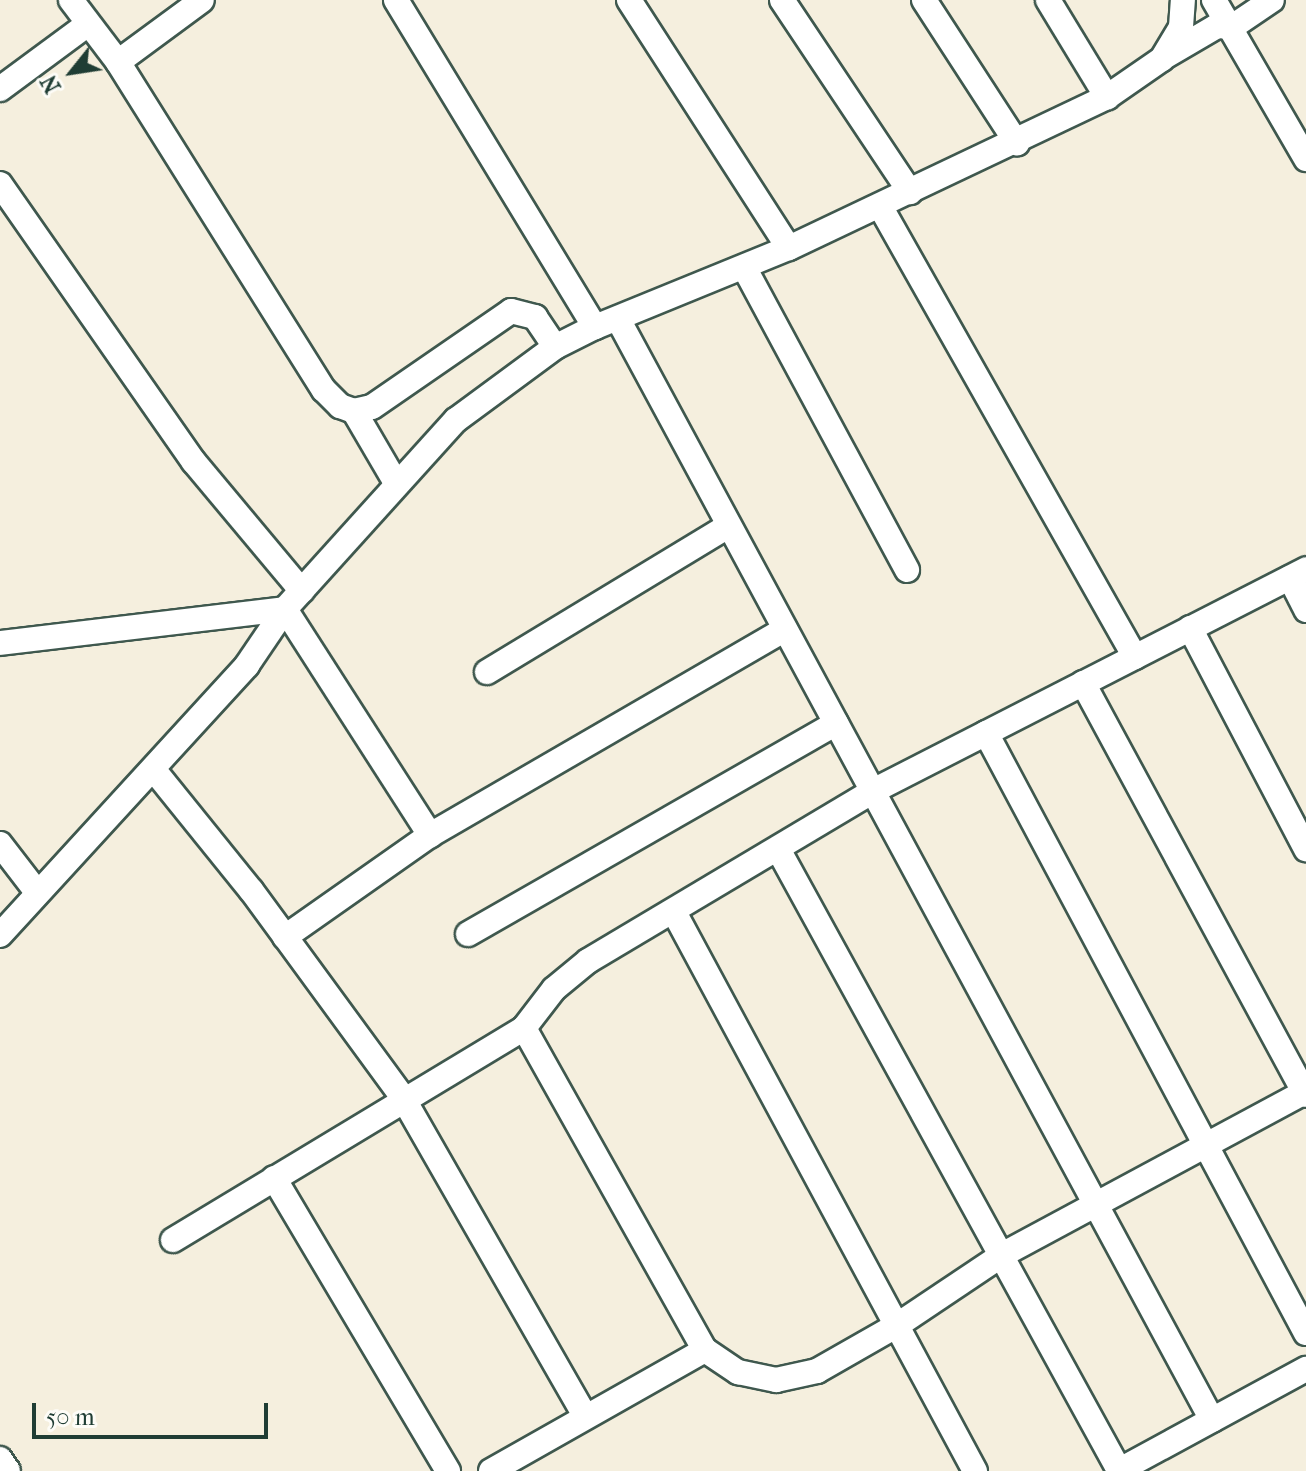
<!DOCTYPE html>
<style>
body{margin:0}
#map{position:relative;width:1306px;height:1471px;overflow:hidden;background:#f5efde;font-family:"IM FELL French Canon",serif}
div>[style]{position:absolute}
.roads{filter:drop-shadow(2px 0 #3f584e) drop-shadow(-2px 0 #3f584e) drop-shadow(0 2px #3f584e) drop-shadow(0 -2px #3f584e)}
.street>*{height:24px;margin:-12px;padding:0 12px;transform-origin:12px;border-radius:12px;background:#fff}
span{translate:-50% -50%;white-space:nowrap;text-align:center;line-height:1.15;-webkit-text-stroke:6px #fdfcf7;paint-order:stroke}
.north{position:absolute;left:32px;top:32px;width:80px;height:80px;-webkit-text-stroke:6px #fdfcf7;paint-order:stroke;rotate:240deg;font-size:22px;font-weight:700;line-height:32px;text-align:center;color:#1f3d34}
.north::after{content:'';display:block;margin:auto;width:28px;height:36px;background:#1f3d34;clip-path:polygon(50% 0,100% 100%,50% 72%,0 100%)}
.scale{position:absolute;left:32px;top:1403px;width:236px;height:36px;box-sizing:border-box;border:4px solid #1f3d34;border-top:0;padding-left:10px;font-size:24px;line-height:28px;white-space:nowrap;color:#1f3d34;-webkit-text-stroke:6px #fdfcf7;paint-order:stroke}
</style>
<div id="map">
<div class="roads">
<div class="street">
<i style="left:71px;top:0;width:78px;rotate:52.8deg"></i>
<i style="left:118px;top:62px;width:387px;rotate:57.9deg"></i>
<i style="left:324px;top:390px;width:23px;rotate:45deg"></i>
<i style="left:340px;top:406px;width:15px;rotate:20deg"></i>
<i style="left:354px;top:411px;width:18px;rotate:-13deg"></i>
<i style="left:372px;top:407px;width:169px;rotate:-34.6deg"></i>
<i style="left:511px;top:311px;width:25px;rotate:14deg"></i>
<i style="left:535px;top:317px;width:36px;rotate:56deg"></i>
<i style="left:396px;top:0;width:383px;rotate:58.7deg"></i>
<i style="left:629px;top:0;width:295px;rotate:57.2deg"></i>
<i style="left:782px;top:0;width:231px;rotate:56.3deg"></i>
<i style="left:924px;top:0;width:171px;rotate:57deg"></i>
<i style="left:1048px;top:0;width:114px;rotate:58.7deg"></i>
<i style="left:1214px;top:0;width:184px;rotate:59.9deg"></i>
<i style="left:1166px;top:56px;width:59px;rotate:-30.5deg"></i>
<i style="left:1217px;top:26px;width:15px;rotate:4deg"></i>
<i style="left:1232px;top:27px;width:48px;rotate:-34deg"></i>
<i style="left:118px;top:62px;width:104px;rotate:-36.4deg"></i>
<i style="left:0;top:89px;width:109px;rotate:-36.5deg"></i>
<i style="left:0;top:184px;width:339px;rotate:55.1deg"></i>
<i style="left:194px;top:462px;width:168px;rotate:50.1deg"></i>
<i style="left:880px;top:206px;width:518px;rotate:60.52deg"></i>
<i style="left:744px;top:267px;width:344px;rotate:61.7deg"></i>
<i style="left:618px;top:319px;width:1251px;rotate:61.65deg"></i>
<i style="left:354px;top:411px;width:83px;rotate:59.7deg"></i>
<i style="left:1290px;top:578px;width:36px;rotate:63deg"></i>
<i style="left:1190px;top:628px;width:250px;rotate:62.3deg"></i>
<i style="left:0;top:643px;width:287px;rotate:-6.8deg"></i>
<i style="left:285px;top:609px;width:269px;rotate:57.3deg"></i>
<i style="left:487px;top:672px;width:282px;rotate:-31.2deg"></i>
<i style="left:1083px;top:683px;width:468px;rotate:61.6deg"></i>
<i style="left:986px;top:733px;width:680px;rotate:61.93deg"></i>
<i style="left:154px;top:770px;width:154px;rotate:51.1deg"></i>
<i style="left:251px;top:890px;width:258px;rotate:53.8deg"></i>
<i style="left:403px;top:1098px;width:364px;rotate:60.2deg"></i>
<i style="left:0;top:844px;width:61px;rotate:52.4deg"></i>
<i style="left:778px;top:849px;width:708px;rotate:61.23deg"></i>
<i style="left:674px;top:912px;width:635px;rotate:61.7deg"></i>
<i style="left:468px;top:934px;width:424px;rotate:-29.8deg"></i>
<i style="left:0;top:935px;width:366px;rotate:-47.5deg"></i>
<i style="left:247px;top:665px;width:68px;rotate:-55.8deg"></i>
<i style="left:285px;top:609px;width:255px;rotate:-47.9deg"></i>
<i style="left:456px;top:420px;width:123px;rotate:-36.4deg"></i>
<i style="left:555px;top:347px;width:45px;rotate:-26.6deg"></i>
<i style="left:595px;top:327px;width:209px;rotate:-22.2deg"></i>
<i style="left:789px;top:248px;width:352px;rotate:-25.4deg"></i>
<i style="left:1107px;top:97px;width:67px;rotate:-34.6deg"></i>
<i style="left:1162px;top:59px;width:37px;rotate:-59deg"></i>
<i style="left:1181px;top:27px;width:27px;rotate:-86deg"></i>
<i style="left:285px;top:937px;width:177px;rotate:-35.1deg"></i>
<i style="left:430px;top:835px;width:410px;rotate:-30.1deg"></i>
<i style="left:524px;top:1028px;width:49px;rotate:-52.4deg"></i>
<i style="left:554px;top:989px;width:44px;rotate:-39.5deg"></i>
<i style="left:588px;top:961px;width:332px;rotate:-30.8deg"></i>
<i style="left:873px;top:791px;width:487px;rotate:-27.1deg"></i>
<i style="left:274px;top:1178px;width:341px;rotate:59.3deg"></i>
<i style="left:173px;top:1240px;width:410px;rotate:-31.1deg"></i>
<i style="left:524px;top:1028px;width:369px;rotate:60.7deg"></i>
<i style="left:0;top:1459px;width:14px;rotate:56deg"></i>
<i style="left:491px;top:1471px;width:246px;rotate:-29.5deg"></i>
<i style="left:705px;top:1350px;width:40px;rotate:34deg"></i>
<i style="left:738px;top:1372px;width:39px;rotate:12deg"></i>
<i style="left:776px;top:1380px;width:42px;rotate:-12.4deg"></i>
<i style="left:817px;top:1371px;width:91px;rotate:-29.7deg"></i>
<i style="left:896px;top:1326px;width:128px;rotate:-33.8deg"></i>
<i style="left:1002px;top:1255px;width:345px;rotate:-28.3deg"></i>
<i style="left:1118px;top:1471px;width:214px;rotate:-28.5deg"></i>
</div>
</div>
<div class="north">N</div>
<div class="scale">50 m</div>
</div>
